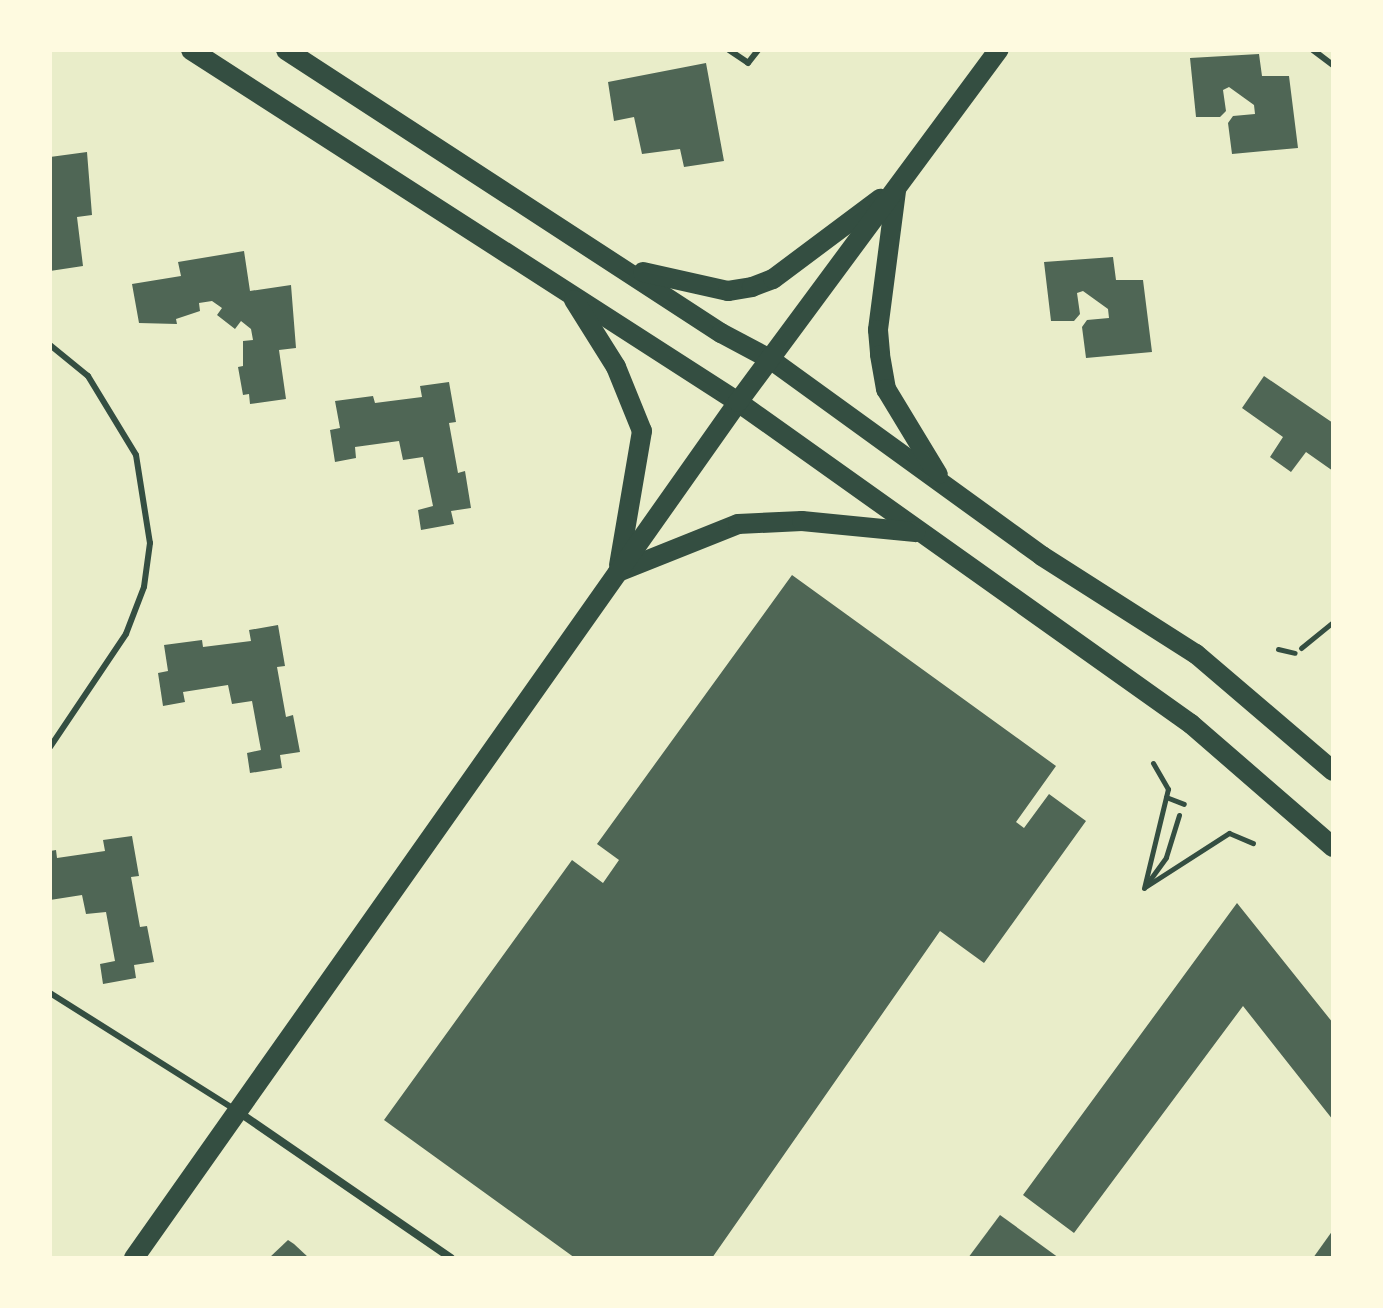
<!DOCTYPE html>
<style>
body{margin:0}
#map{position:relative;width:1383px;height:1308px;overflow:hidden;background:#e9edc9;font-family:Manrope,sans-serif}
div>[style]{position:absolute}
.building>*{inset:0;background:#4f6655}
.path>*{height:5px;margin:-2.5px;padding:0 2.5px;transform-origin:2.5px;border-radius:2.5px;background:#344e41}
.service>*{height:6px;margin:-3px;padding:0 3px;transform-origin:3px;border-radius:3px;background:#344e41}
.minor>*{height:8px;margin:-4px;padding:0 4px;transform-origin:4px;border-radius:4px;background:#344e41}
.primary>*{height:20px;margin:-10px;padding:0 10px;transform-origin:10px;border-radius:10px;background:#344e41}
span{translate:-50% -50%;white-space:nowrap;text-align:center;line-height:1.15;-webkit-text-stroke:8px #fefae0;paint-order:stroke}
.frame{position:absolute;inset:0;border:52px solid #fefae0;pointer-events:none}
</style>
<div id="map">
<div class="building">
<i style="clip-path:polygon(1259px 54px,1262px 76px,1289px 76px,1298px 148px,1232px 154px,1228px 123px,1233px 116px,1255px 114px,1254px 105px,1229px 87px,1223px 90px,1226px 111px,1220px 117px,1196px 117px,1190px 58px)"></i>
<i style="clip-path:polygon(706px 63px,724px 161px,684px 167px,680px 149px,642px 154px,634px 117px,614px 121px,608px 82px)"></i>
<i style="clip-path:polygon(87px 152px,92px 215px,77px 217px,83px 266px,50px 271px,50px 157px)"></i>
<i style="clip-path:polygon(244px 251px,250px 291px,291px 285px,296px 348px,279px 350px,286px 399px,250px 404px,249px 394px,243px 395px,238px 367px,243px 366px,243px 341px,253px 340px,251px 329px,241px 321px,235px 329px,217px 315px,222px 308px,212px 301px,199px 303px,200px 311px,176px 319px,177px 324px,139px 323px,132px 284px,181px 276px,178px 262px)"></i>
<i style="clip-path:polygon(1113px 257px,1116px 280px,1143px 280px,1152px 352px,1086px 358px,1082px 327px,1087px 320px,1109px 318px,1108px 309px,1083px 291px,1077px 293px,1080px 314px,1074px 321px,1051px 321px,1044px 262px)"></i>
<i style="clip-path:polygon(1264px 376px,1333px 423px,1333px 471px,1306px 452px,1291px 472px,1270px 457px,1283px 437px,1242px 408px)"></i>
<i style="clip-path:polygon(449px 382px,456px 422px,449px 423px,458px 473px,465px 471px,471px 508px,451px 511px,454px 524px,421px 530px,418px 510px,433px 506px,423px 457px,403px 460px,399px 441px,355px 447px,356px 458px,335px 462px,330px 430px,340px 428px,335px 401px,373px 396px,375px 403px,422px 397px,420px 386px)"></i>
<i style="clip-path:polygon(792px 575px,1056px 766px,1016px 822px,1024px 828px,1049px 794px,1086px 821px,984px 963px,940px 931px,712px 1258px,575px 1258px,384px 1120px,572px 860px,603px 883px,619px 860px,597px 844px)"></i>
<i style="clip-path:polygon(278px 625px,285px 666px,277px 667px,286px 717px,293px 715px,300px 752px,280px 755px,282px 768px,250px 773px,247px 753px,261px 750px,252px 701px,232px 704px,228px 685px,183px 692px,185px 702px,163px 706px,158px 673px,168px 671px,164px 645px,202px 640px,203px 647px,251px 641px,249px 630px)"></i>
<i style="clip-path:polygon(132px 836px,139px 876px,131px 877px,140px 927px,147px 926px,154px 962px,134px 965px,136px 978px,103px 984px,100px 964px,115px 961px,106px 912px,86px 914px,82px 895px,50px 900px,50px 851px,56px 850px,57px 858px,105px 851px,103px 840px)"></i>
<i style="clip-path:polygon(1237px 903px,1333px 1023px,1333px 1120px,1243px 1006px,1074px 1233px,1023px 1195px)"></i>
<i style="clip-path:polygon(1000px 1215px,1059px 1258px,968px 1258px)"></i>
<i style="clip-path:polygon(1333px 1230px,1333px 1258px,1313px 1258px)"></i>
<i style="clip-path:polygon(288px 1240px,294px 1244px,309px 1258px,269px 1258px)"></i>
</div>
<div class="path">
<i style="left:1301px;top:648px;width:41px;rotate:-39.1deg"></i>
<i style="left:1278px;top:649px;width:17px;rotate:13deg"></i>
<i style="left:1166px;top:797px;width:19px;rotate:21deg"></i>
<i style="left:1146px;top:885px;width:34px;rotate:-54deg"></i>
<i style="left:1166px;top:857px;width:44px;rotate:-72.8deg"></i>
<i style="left:1145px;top:887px;width:100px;rotate:-32.7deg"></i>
<i style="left:1229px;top:833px;width:26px;rotate:23deg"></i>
<i style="left:1144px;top:888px;width:102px;rotate:-76.4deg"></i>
<i style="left:1168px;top:789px;width:30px;rotate:-120deg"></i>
</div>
<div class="service">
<i style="left:729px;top:50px;width:23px;rotate:34deg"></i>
<i style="left:748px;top:63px;width:16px;rotate:-52deg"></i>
<i style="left:1313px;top:50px;width:25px;rotate:37deg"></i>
<i style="left:50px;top:345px;width:49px;rotate:39.2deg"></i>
<i style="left:88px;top:376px;width:92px;rotate:58.7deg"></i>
<i style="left:136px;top:455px;width:89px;rotate:81deg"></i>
<i style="left:150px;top:543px;width:44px;rotate:97.8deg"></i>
<i style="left:144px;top:587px;width:50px;rotate:111deg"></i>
<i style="left:126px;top:634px;width:136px;rotate:123.9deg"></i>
<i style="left:50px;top:993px;width:218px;rotate:32.2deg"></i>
</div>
<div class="minor">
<i style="left:240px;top:1113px;width:256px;rotate:34.5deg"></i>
</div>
<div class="primary">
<i style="left:191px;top:50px;width:650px;rotate:32.76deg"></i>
<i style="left:738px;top:402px;width:556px;rotate:35.41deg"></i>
<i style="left:1191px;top:724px;width:188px;rotate:40.9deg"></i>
<i style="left:286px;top:50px;width:519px;rotate:33.05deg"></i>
<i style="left:721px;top:333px;width:55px;rotate:28deg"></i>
<i style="left:770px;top:359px;width:336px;rotate:35.9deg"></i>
<i style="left:1042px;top:556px;width:183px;rotate:32.5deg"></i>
<i style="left:1196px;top:654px;width:180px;rotate:40.5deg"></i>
<i style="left:896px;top:191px;width:140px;rotate:97.4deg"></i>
<i style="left:878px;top:330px;width:25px;rotate:85deg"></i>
<i style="left:880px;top:355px;width:35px;rotate:80deg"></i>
<i style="left:886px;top:389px;width:100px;rotate:58.8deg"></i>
<i style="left:643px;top:272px;width:87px;rotate:12.6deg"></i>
<i style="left:728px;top:291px;width:24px;rotate:-9deg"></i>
<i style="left:752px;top:287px;width:22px;rotate:-21deg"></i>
<i style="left:773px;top:279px;width:134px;rotate:-36.8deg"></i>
<i style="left:574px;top:300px;width:79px;rotate:57.9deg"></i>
<i style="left:616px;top:367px;width:69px;rotate:67.9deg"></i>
<i style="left:642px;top:431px;width:136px;rotate:99.7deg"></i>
<i style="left:618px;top:572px;width:129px;rotate:-21.8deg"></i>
<i style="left:738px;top:524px;width:64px;rotate:-2.7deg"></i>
<i style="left:802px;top:521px;width:114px;rotate:5.6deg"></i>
<i style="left:134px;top:1258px;width:1048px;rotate:-54.79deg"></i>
<i style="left:738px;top:402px;width:438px;rotate:-53.5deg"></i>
</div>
<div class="frame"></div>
</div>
